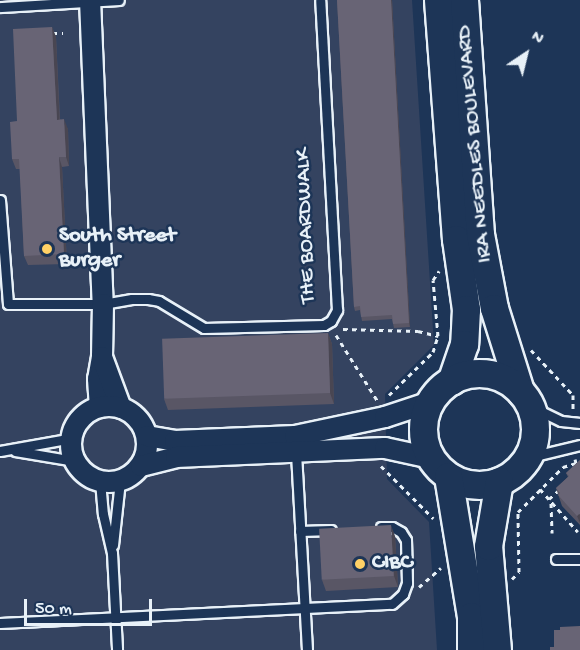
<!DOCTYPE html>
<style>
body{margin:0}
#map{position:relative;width:580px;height:650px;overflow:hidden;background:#1d3557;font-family:"Gochi Hand",sans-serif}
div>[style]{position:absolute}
.built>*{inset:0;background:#344360}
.path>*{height:3px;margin-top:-1.5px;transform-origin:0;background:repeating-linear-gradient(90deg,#e8f1f8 0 4.5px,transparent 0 9px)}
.roads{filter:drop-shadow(2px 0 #e8f1f8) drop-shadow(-2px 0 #e8f1f8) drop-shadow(0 2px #e8f1f8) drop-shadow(0 -2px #e8f1f8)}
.lane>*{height:9px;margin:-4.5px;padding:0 4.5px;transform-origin:4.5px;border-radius:4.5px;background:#1d3557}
.street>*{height:20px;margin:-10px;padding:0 10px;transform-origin:10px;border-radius:10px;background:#1d3557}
.street>.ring{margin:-10px;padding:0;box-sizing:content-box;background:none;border:20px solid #1d3557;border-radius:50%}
.secondary>*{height:27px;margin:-13.5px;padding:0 13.5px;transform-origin:13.5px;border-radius:13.5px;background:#1d3557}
.secondary>.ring{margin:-13.5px;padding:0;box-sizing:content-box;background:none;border:27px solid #1d3557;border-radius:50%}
.wall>*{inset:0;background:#595665}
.shaded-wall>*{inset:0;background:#494652}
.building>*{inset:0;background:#686475;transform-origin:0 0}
.dots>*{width:16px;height:16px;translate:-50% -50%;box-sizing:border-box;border:3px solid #1d3557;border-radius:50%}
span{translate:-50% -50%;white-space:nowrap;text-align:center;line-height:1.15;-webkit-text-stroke:5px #1d3557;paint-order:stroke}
.street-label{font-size:22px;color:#e8f1f8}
.poi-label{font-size:22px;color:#e8f1f8;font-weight:700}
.left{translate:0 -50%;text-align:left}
.north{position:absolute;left:496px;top:24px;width:60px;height:60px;-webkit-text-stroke:4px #1d3557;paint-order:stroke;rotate:35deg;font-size:16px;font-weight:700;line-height:24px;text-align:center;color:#e8f1f8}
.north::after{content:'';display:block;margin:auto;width:21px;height:27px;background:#e8f1f8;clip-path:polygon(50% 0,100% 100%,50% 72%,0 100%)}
.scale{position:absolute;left:24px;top:599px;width:128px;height:27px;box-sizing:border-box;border:3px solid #e8f1f8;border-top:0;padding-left:8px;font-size:18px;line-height:21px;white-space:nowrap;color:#e8f1f8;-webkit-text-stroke:4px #1d3557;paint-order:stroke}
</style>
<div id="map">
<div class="built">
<i style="clip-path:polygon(0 0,412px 0,434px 345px,385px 394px,387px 479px,429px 522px,437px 650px,0 650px)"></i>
</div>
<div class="path">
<i style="left:53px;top:33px;width:10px"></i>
<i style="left:343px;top:329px;width:75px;rotate:1.5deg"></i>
<i style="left:418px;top:331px;width:21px;rotate:14deg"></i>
<i style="left:336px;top:335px;width:77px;rotate:57.8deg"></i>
<i style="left:531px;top:350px;width:62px;rotate:47deg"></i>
<i style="left:573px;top:395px;width:15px;rotate:90deg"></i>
<i style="left:389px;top:395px;width:62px;rotate:-44.3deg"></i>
<i style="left:433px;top:352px;width:17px;rotate:-73deg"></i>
<i style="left:438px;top:336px;width:56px;rotate:-95.1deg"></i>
<i style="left:433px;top:280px;width:11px;rotate:-56deg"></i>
<i style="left:381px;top:466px;width:74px;rotate:45deg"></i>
<i style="left:540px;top:489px;width:57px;rotate:48.5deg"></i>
<i style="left:549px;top:499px;width:13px;rotate:-42deg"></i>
<i style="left:551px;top:503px;width:30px;rotate:88deg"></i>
<i style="left:512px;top:579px;width:10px;rotate:-45deg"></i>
<i style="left:519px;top:572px;width:60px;rotate:-91deg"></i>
<i style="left:518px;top:512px;width:64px;rotate:-45deg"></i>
<i style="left:563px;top:467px;width:14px;rotate:-17deg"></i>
<i style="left:576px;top:463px;width:4px;rotate:-104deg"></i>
<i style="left:419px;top:587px;width:29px;rotate:-41deg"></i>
</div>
<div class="roads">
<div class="lane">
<i style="left:0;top:7px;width:119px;rotate:-3.4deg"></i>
<i style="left:0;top:200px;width:104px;rotate:85.6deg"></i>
<i style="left:8px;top:304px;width:95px"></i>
<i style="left:103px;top:304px;width:29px;rotate:-10deg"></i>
<i style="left:132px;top:299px;width:16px"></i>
<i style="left:148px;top:299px;width:11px;rotate:10deg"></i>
<i style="left:159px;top:301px;width:52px;rotate:31deg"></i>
<i style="left:204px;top:328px;width:120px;rotate:-1.4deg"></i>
<i style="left:324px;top:325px;width:8px;rotate:-30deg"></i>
<i style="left:331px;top:321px;width:13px;rotate:-61deg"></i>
<i style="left:337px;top:310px;width:310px;rotate:-93.1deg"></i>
<i style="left:530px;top:406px;width:34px;rotate:26deg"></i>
<i style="left:561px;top:421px;width:19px;rotate:6deg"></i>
<i style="left:0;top:451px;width:73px;rotate:-10.2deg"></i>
<i style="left:15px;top:451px;width:61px;rotate:9.5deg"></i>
<i style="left:296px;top:453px;width:197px;rotate:86.8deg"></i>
<i style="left:526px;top:458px;width:56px;rotate:-13.5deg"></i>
<i style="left:100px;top:481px;width:33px;rotate:85deg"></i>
<i style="left:103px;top:514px;width:40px;rotate:77deg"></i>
<i style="left:112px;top:553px;width:97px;rotate:87deg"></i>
<i style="left:300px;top:531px;width:31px;rotate:-2deg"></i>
<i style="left:113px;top:545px;width:64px;rotate:-83.8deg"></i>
<i style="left:556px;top:559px;width:24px"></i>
<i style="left:0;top:623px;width:392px;rotate:-2.8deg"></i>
<i style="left:392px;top:604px;width:15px;rotate:-42deg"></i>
<i style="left:403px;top:594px;width:12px;rotate:-70deg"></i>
<i style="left:407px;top:583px;width:43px;rotate:-91.3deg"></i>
<i style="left:406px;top:540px;width:9px;rotate:-122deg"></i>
<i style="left:401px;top:532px;width:10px;rotate:-151deg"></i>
<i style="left:392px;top:527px;width:11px;rotate:180deg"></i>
</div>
<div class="street">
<i style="left:90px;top:0;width:304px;rotate:87.6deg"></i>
<i style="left:103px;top:304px;width:53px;rotate:91.1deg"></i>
<i style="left:102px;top:357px;width:22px;rotate:100deg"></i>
<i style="left:98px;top:379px;width:28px;rotate:86deg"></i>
<i style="left:102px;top:357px;width:54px;rotate:69.6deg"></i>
<i class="ring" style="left:71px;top:406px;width:56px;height:56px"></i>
<i style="left:147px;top:436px;width:28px;rotate:10deg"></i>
<i style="left:175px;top:441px;width:120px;rotate:-2.4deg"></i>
<i style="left:295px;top:436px;width:92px;rotate:-11.9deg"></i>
<i style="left:385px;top:417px;width:47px;rotate:-18.4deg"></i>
<i style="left:141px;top:466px;width:36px;rotate:-14deg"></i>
<i style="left:176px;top:457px;width:209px;rotate:-2.5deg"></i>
<i style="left:385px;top:448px;width:47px;rotate:12.3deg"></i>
</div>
<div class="secondary">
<i style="left:438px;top:0;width:240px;rotate:85.7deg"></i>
<i style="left:456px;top:239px;width:71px;rotate:81.9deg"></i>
<i style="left:466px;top:309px;width:35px;rotate:93deg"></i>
<i style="left:464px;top:344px;width:39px;rotate:109deg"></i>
<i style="left:464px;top:0;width:235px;rotate:86.1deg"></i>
<i style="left:480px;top:234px;width:75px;rotate:79.3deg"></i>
<i style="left:494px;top:308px;width:87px;rotate:72.6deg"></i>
<i class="ring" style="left:423px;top:373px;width:85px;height:85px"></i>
<i style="left:448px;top:476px;width:142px;rotate:80.7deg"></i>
<i style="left:471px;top:616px;width:34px;rotate:90deg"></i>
<i style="left:497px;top:650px;width:104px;rotate:-94.9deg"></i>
<i style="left:488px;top:546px;width:66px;rotate:-80.4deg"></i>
</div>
</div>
<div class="wall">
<i style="clip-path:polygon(337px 0,392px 0,410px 327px,394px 328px,392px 319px,362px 321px,360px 310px,355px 311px,354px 307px)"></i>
<i style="clip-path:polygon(52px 27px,56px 37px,60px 119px,68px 129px,69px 166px,62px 167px,67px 264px,28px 265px,24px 256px,20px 169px,16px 169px,12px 159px)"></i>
<i style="clip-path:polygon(328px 333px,332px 344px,334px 404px,168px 410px,164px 399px)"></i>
<i style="clip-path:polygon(580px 460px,580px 525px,562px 506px,556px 488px,568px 477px,566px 473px)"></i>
<i style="clip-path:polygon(395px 536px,398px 587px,326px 591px,322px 580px)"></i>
</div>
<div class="shaded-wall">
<i style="clip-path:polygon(391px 0,392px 0,410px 327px,409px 323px)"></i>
<i style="clip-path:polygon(52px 27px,56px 37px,60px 129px,57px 120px)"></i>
<i style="clip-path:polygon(64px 119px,68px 129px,69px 166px,66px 157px)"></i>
<i style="clip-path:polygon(59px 157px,62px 167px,67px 264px,64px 254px)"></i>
<i style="clip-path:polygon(328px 333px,332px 344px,334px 404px,330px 393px)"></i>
<i style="clip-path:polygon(579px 514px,580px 515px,580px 523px,577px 516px)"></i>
<i style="clip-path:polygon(391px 525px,395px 536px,398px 587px,394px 576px)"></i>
</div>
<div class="building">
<i style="clip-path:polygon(337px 0,391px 0,409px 323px,393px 324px,392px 315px,361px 317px,360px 306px,354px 307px)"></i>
<i style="clip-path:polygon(52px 27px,57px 120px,64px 119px,66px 157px,59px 157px,64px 254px,24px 256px,19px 159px,12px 159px,10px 122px,17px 121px,13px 29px)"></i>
<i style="left:328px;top:333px;width:60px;height:166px;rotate:88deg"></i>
<i style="clip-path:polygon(580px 460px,580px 514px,579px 514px,577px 516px,558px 495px,560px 493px,556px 488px,569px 476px,566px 473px)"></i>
<i style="left:391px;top:525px;width:51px;height:72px;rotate:87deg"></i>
<i style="clip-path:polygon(580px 626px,580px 650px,550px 650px,550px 647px,554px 647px,554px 630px,560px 630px,560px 627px)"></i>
</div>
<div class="dots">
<i style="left:47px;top:249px;background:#ffd166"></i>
<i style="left:360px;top:564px;background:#ffd166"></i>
</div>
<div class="street-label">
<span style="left:476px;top:144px;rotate:-95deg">IRA NEEDLES BOULEVARD</span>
<span style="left:307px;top:226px;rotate:-92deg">THE BOARDWALK</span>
</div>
<div class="poi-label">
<span class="left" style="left:59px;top:249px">South Street<br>Burger</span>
<span class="left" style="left:372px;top:564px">CIBC</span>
</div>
<div class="north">N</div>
<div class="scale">50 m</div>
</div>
